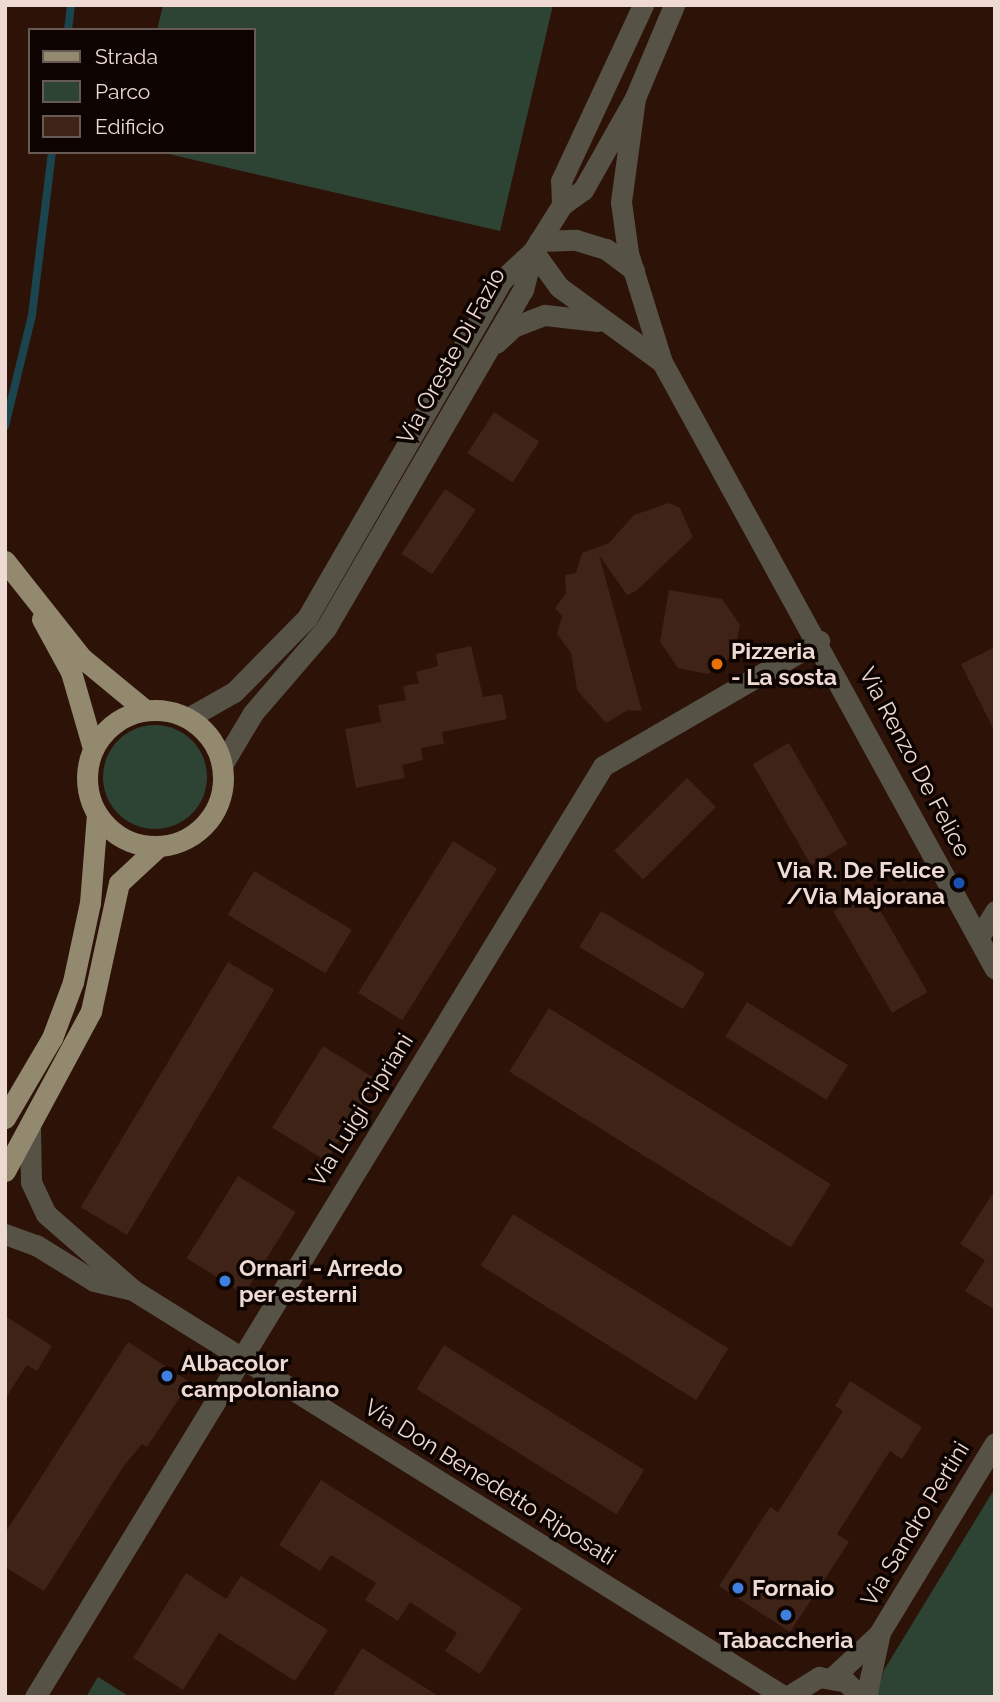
<!DOCTYPE html>
<style>
body{margin:0}
#map{position:relative;width:1000px;height:1702px;overflow:hidden;background:#2c1207;font-family:Raleway,sans-serif}
div>[style]{position:absolute}
.green>*{inset:0;background:#2d4435}
.round{border-radius:50%}
.stream>*{height:8px;margin:-4px;padding:0 4px;transform-origin:4px;border-radius:4px;background:#1b454e}
.building>*{inset:0;background:#3f2316;transform-origin:0 0}
.minor>*{height:21px;margin:-10.5px;padding:0 10.5px;transform-origin:10.5px;border-radius:10.5px;background:#565245}
.major>*{height:21px;margin:-10.5px;padding:0 10.5px;transform-origin:10.5px;border-radius:10.5px;background:#92896e}
.major>.ring{margin:-10.5px;padding:0;box-sizing:content-box;background:none;border:21px solid #92896e;border-radius:50%}
.dots>*{width:19px;height:19px;translate:-50% -50%;box-sizing:border-box;border:4px solid #0d0401;border-radius:50%}
span{translate:-50% -50%;white-space:nowrap;text-align:center;line-height:1.15;-webkit-text-stroke:7px #0d0401;paint-order:stroke}
.street-label{font-size:23px;color:#eedad2}
.poi-label{font-size:23px;color:#eedad2;font-weight:700}
.left{translate:0 -50%;text-align:left}
.right{translate:-100% -50%;text-align:right}
.frame{position:absolute;inset:0;border:7px solid #eedad2;pointer-events:none}
.legend{position:absolute;left:28px;top:28px;width:228px;height:126px;box-sizing:border-box;background:#0d0401;border:2px solid #675a55;margin:0;padding:9px 12px;list-style:none;font-size:21px;color:#eedad2}
.legend li{display:flex;align-items:center;gap:14px;height:35px}
.legend b{width:35px;border:2px solid #675a55}
</style>
<div id="map">
<div class="green">
<i style="clip-path:polygon(163px 5px,553px 5px,500px 231px,160px 152px,254px 152px,254px 30px,157px 30px)"></i>
<i class="round" style="left:103px;top:725px;width:104px;height:104px"></i>
<i style="clip-path:polygon(995px 1488px,995px 1697px,876px 1697px,884px 1670px)"></i>
<i style="clip-path:polygon(98px 1677px,130px 1697px,86px 1697px)"></i>
</div>
<div class="stream">
<i style="left:68px;top:30px;width:25px;rotate:-83deg"></i>
<i style="left:5px;top:426px;width:114px;rotate:-76.3deg"></i>
<i style="left:32px;top:315px;width:164px;rotate:-83deg"></i>
</div>
<div class="building">
<i style="left:494px;top:412px;width:54px;height:49px;rotate:33deg"></i>
<i style="left:445px;top:489px;width:37px;height:78px;rotate:34deg"></i>
<i style="clip-path:polygon(669px 503px,680px 508px,693px 537px,636px 591px,627px 595px,599px 555px,642px 711px,628px 710px,606px 723px,577px 690px,571px 653px,557px 634px,562px 616px,555px 608px,566px 593px,565px 575px,576px 573px,582px 553px,609px 543px,634px 515px)"></i>
<i style="clip-path:polygon(669px 590px,722px 599px,740px 625px,734px 655px,708px 674px,678px 668px,660px 642px)"></i>
<i style="clip-path:polygon(471px 646px,483px 697px,502px 694px,507px 719px,442px 732px,444px 744px,421px 748px,423px 760px,402px 765px,405px 778px,356px 788px,345px 729px,381px 722px,378px 705px,406px 700px,403px 686px,419px 683px,416px 672px,438px 666px,436px 654px)"></i>
<i style="clip-path:polygon(995px 647px,995px 732px,961px 664px)"></i>
<i style="left:789px;top:743px;width:117px;height:42px;rotate:60deg"></i>
<i style="left:687px;top:778px;width:41px;height:103px;rotate:45deg"></i>
<i style="left:453px;top:841px;width:52px;height:179px;rotate:32deg"></i>
<i style="left:254px;top:871px;width:114px;height:51px;rotate:31deg"></i>
<i style="left:869px;top:891px;width:117px;height:41px;rotate:60deg"></i>
<i style="left:601px;top:911px;width:121px;height:42px;rotate:31deg"></i>
<i style="left:228px;top:962px;width:54px;height:286px;rotate:31deg"></i>
<i style="left:747px;top:1002px;width:119px;height:41px;rotate:32deg"></i>
<i style="left:549px;top:1008px;width:332px;height:75px;rotate:32deg"></i>
<i style="left:323px;top:1046px;width:64px;height:96px;rotate:32deg"></i>
<i style="left:238px;top:1176px;width:68px;height:97px;rotate:32deg"></i>
<i style="clip-path:polygon(995px 1190px,995px 1310px,965px 1291px,985px 1260px,960px 1244px)"></i>
<i style="left:513px;top:1214px;width:254px;height:61px;rotate:32deg"></i>
<i style="clip-path:polygon(5px 1316px,52px 1346px,37px 1371px,27px 1365px,5px 1399px)"></i>
<i style="clip-path:polygon(128px 1342px,190px 1382px,147px 1447px,142px 1444px,123px 1467px,44px 1591px,5px 1567px,5px 1533px)"></i>
<i style="left:444px;top:1345px;width:236px;height:52px;rotate:32deg"></i>
<i style="clip-path:polygon(850px 1381px,922px 1427px,902px 1459px,890px 1451px,837px 1534px,849px 1542px,790px 1632px,719px 1586px,770px 1507px,778px 1512px,843px 1411px,835px 1406px)"></i>
<i style="clip-path:polygon(321px 1480px,522px 1608px,480px 1674px,445px 1651px,457px 1633px,410px 1602px,398px 1621px,365px 1600px,376px 1583px,331px 1555px,320px 1571px,279px 1545px)"></i>
<i style="clip-path:polygon(186px 1573px,226px 1599px,241px 1576px,328px 1630px,295px 1681px,219px 1633px,183px 1690px,133px 1658px)"></i>
<i style="clip-path:polygon(362px 1648px,440px 1697px,332px 1697px)"></i>
</div>
<div class="minor">
<i style="left:635px;top:98px;width:105px;rotate:97.7deg"></i>
<i style="left:621px;top:202px;width:51px;rotate:82.2deg"></i>
<i style="left:628px;top:253px;width:114px;rotate:72.7deg"></i>
<i style="left:662px;top:362px;width:692px;rotate:61.25deg"></i>
<i style="left:562px;top:205px;width:24px;rotate:-92deg"></i>
<i style="left:561px;top:181px;width:194px;rotate:-65deg"></i>
<i style="left:539px;top:241px;width:37px;rotate:-2deg"></i>
<i style="left:576px;top:240px;width:31px;rotate:17deg"></i>
<i style="left:606px;top:249px;width:35px;rotate:37deg"></i>
<i style="left:533px;top:251px;width:44px;rotate:54.2deg"></i>
<i style="left:559px;top:287px;width:127px;rotate:36.1deg"></i>
<i style="left:496px;top:343px;width:23px;rotate:-43deg"></i>
<i style="left:513px;top:327px;width:34px;rotate:-21deg"></i>
<i style="left:545px;top:315px;width:53px;rotate:6.5deg"></i>
<i style="left:188px;top:718px;width:53px;rotate:-29.5deg"></i>
<i style="left:234px;top:692px;width:104px;rotate:-45.4deg"></i>
<i style="left:307px;top:618px;width:390px;rotate:-60deg"></i>
<i style="left:502px;top:280px;width:42px;rotate:-43.1deg"></i>
<i style="left:533px;top:251px;width:54px;rotate:-57.8deg"></i>
<i style="left:562px;top:205px;width:26px;rotate:-36deg"></i>
<i style="left:583px;top:190px;width:106px;rotate:-60.5deg"></i>
<i style="left:635px;top:98px;width:101px;rotate:-67.2deg"></i>
<i style="left:222px;top:765px;width:61px;rotate:-59.2deg"></i>
<i style="left:253px;top:713px;width:112px;rotate:-49.3deg"></i>
<i style="left:326px;top:628px;width:391px;rotate:-59.8deg"></i>
<i style="left:523px;top:290px;width:40px;rotate:-75.6deg"></i>
<i style="left:979px;top:937px;width:31px;rotate:-58deg"></i>
<i style="left:30px;top:1129px;width:53px;rotate:88.9deg"></i>
<i style="left:31px;top:1182px;width:35px;rotate:65deg"></i>
<i style="left:46px;top:1214px;width:116px;rotate:41.1deg"></i>
<i style="left:133px;top:1290px;width:769px;rotate:31.97deg"></i>
<i style="left:5px;top:1234px;width:33px;rotate:20deg"></i>
<i style="left:36px;top:1245px;width:68px;rotate:31.8deg"></i>
<i style="left:94px;top:1281px;width:40px;rotate:13deg"></i>
<i style="left:832px;top:1678px;width:64px;rotate:-43.1deg"></i>
<i style="left:35px;top:1697px;width:1091px;rotate:-58.61deg"></i>
<i style="left:603px;top:766px;width:250px;rotate:-30.1deg"></i>
<i style="left:787px;top:1697px;width:38px;rotate:-32deg"></i>
<i style="left:819px;top:1677px;width:27px;rotate:10deg"></i>
<i style="left:846px;top:1682px;width:21px;rotate:45deg"></i>
<i style="left:866px;top:1697px;width:66px;rotate:-77.8deg"></i>
<i style="left:880px;top:1632px;width:221px;rotate:-58.7deg"></i>
</div>
<div class="major">
<i style="left:5px;top:561px;width:124px;rotate:51.6deg"></i>
<i style="left:82px;top:658px;width:82px;rotate:39.5deg"></i>
<i style="left:42px;top:619px;width:60px;rotate:61.3deg"></i>
<i style="left:71px;top:672px;width:79px;rotate:73.9deg"></i>
<i class="ring" style="left:87px;top:710px;width:115px;height:115px"></i>
<i style="left:5px;top:1118px;width:93px;rotate:-59.6deg"></i>
<i style="left:52px;top:1038px;width:60px;rotate:-69.4deg"></i>
<i style="left:73px;top:982px;width:81px;rotate:-77.9deg"></i>
<i style="left:90px;top:903px;width:89px;rotate:-85.5deg"></i>
<i style="left:5px;top:1171px;width:182px;rotate:-61.7deg"></i>
<i style="left:91px;top:1011px;width:131px;rotate:-77.7deg"></i>
<i style="left:119px;top:883px;width:54px;rotate:-42.8deg"></i>
</div>
<div class="dots">
<i style="left:717px;top:664px;background:#e8710a"></i>
<i style="left:959px;top:883px;background:#1a4fb4"></i>
<i style="left:225px;top:1281px;background:#3f7fe0"></i>
<i style="left:167px;top:1376px;background:#3f7fe0"></i>
<i style="left:738px;top:1588px;background:#3f7fe0"></i>
<i style="left:786px;top:1615px;background:#3f7fe0"></i>
</div>
<div class="street-label">
<span style="left:451px;top:356px;rotate:-61deg">Via Oreste Di Fazio</span>
<span style="left:915px;top:762px;rotate:62deg">Via Renzo De Felice</span>
<span style="left:361px;top:1110px;rotate:-58deg">Via Luigi Cipriani</span>
<span style="left:490px;top:1482px;rotate:32deg">Via Don Benedetto Riposati</span>
<span style="left:915px;top:1524px;rotate:-59deg">Via Sandro Pertini</span>
</div>
<div class="poi-label">
<span class="left" style="left:731px;top:664px">Pizzeria<br>- La sosta</span>
<span class="right" style="left:945px;top:883px">Via R. De Felice<br>/Via Majorana</span>
<span class="left" style="left:239px;top:1281px">Ornari - Arredo<br>per esterni</span>
<span class="left" style="left:181px;top:1376px">Albacolor<br>campoloniano</span>
<span class="left" style="left:752px;top:1588px">Fornaio</span>
<span style="left:786px;top:1640px">Tabaccheria</span>
</div>
<div class="frame"></div>
<ul class="legend">
<li><b style="height:9px;background:#92896e"></b>Strada</li>
<li><b style="height:19px;background:#2d4435"></b>Parco</li>
<li><b style="height:19px;background:#3f2316"></b>Edificio</li>
</ul>
</div>
